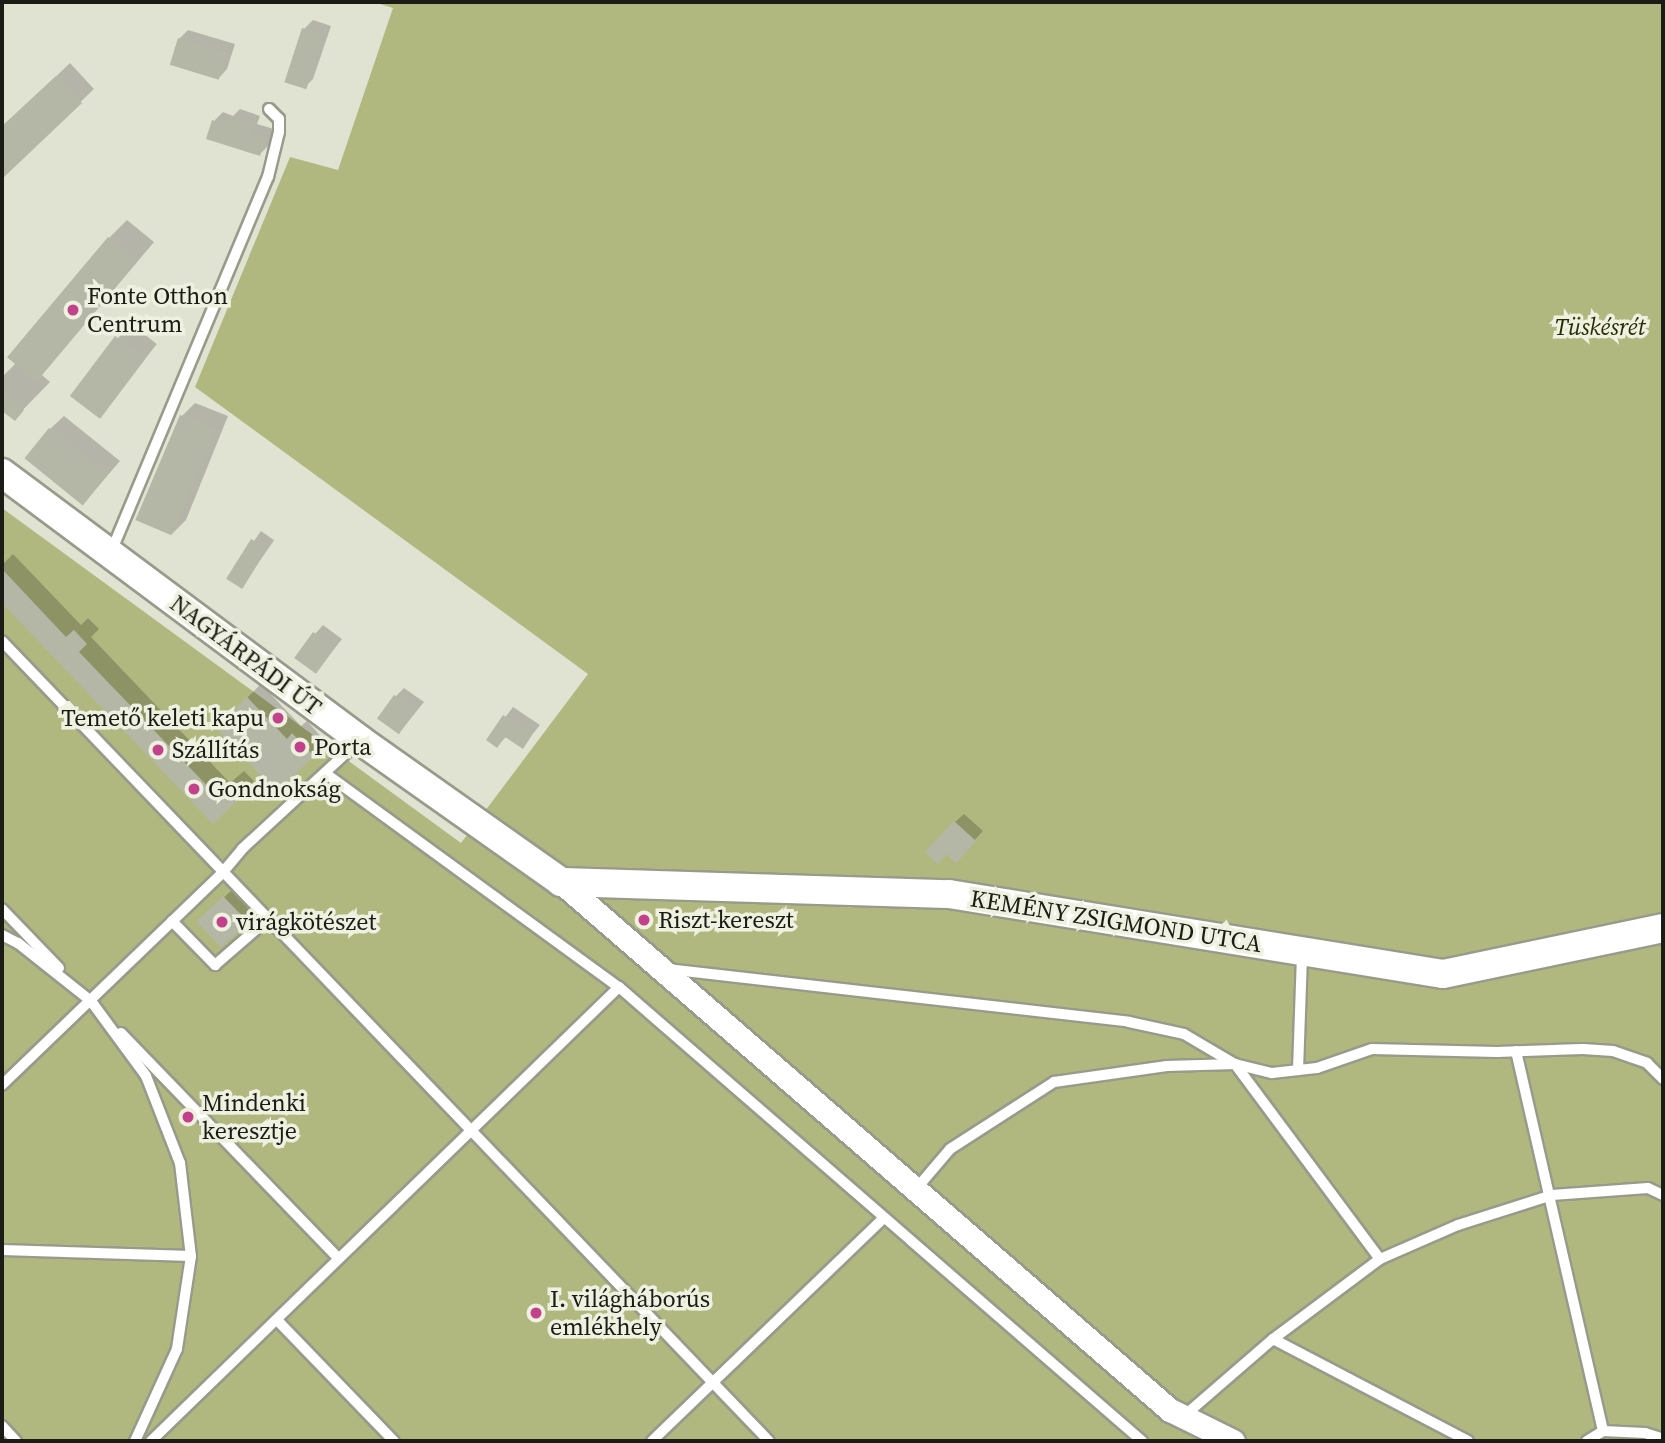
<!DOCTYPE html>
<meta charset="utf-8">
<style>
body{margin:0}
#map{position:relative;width:1665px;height:1443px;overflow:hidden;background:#e1e3d2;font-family:"Source Serif 4",serif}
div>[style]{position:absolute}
.green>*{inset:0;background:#b1b87f}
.shadow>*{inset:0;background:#0003;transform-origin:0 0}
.building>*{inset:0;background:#b5b7a6;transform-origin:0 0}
.roads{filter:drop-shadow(2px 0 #989b8a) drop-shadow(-2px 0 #989b8a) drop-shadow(0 2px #989b8a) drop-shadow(0 -2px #989b8a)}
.service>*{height:10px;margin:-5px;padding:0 5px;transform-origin:5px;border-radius:5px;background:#fff}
.minor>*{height:23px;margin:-11.5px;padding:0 11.5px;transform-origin:11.5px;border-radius:11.5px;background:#fff}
.tertiary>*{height:28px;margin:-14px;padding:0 14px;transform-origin:14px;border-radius:14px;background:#fff}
.dots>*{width:19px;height:19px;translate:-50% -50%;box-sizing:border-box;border:4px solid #eef1df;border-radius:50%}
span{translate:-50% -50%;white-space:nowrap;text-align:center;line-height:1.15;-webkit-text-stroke:7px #eef1df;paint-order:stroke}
.poi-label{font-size:24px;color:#1b1c16}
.left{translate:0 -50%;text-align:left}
.right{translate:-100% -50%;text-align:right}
.park-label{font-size:24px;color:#292c03;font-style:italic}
.street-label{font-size:24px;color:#1b1c16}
.frame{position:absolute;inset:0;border:4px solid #1b1c16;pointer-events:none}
</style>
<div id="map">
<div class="green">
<i style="clip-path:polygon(374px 2px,1663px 2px,1663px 1441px,2px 1441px,2px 508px,461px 843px,588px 674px,195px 387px,290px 157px,338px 170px,393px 8px)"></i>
</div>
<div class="shadow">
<i style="clip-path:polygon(313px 20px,331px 26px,313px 79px,305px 87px,304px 29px)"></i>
<i style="clip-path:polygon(188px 30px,235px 44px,227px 69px,219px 78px,179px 39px)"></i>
<i style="clip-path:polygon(70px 63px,94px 89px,2px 177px,2px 128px)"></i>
<i style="clip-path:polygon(240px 109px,260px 116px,257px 124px,274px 129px,269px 145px,260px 154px,214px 121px,223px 112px,233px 116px)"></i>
<i style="clip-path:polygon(127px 220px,154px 242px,42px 375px,50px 382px,14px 419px,2px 409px,2px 377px,16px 363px,109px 238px)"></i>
<i style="left:130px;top:323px;width:34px;height:94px;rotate:38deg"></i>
<i style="clip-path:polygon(195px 403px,228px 416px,186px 520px,172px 534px,182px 416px)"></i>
<i style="clip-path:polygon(64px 416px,120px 461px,83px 504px,50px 429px)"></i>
<i style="left:261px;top:531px;width:16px;height:57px;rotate:35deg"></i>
<i style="clip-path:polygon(13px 554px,81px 625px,88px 618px,99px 629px,91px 637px,230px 783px,244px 771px,254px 781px,213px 822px,2px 600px,2px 565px)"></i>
<i style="clip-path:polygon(323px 625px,342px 639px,316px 672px,315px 634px)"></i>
<i style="clip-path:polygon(261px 684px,301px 726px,307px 721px,326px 742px,312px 755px,217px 727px)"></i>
<i style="clip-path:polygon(404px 688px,424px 702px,399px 733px,396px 696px)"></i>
<i style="clip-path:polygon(513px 707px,540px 725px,522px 747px,507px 736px,497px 746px,488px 740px)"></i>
<i style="clip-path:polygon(964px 814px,983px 831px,956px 860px,955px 822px)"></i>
<i style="clip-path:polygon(233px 889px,255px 913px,246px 921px,207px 913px)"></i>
</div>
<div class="building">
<i style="left:302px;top:28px;width:23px;height:57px;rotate:18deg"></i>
<i style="left:178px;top:38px;width:51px;height:28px;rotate:17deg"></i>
<i style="clip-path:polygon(56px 76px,82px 103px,2px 179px,2px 126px)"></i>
<i style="clip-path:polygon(229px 117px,253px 125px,250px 133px,266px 138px,260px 156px,206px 139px,212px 120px,227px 125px)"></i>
<i style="left:108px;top:237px;width:38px;height:157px;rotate:40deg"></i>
<i style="left:115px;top:336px;width:38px;height:75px;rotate:37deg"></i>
<i style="clip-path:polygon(2px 391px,24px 410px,15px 421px,2px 411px)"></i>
<i style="left:180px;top:415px;width:39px;height:114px;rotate:23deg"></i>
<i style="left:49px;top:428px;width:75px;height:39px;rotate:39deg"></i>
<i style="left:251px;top:539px;width:19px;height:47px;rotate:32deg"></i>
<i style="clip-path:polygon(2px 569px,66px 637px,74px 630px,87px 644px,79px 652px,216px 795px,229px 783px,242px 796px,213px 824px,2px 603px)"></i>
<i style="left:313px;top:632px;width:27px;height:32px;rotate:36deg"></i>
<i style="left:394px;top:695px;width:27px;height:29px;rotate:36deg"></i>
<i style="clip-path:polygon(247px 697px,287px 739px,292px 733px,314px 756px,276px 792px,215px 727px)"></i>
<i style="clip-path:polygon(503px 715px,532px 735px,523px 749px,505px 737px,497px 748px,486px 740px)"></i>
<i style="clip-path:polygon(954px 821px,976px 841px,956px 863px,947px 854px,938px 864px,925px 852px)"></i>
<i style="left:223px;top:896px;width:36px;height:37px;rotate:46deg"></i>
</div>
<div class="roads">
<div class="service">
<i style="left:111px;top:552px;width:407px;rotate:-67.3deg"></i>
<i style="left:268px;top:177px;width:46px;rotate:-76.3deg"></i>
<i style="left:279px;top:132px;width:13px;rotate:-90deg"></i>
<i style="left:279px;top:119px;width:14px;rotate:-135deg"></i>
<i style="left:2px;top:641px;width:1108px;rotate:46.21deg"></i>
<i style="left:325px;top:773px;width:364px;rotate:36.1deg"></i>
<i style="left:619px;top:987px;width:693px;rotate:40.96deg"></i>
<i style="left:2px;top:909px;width:82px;rotate:46deg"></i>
<i style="left:172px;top:921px;width:62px;rotate:45.7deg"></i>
<i style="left:215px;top:965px;width:70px;rotate:-41deg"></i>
<i style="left:2px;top:935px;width:18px;rotate:27deg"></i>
<i style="left:18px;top:943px;width:93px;rotate:38.5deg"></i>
<i style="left:91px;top:1001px;width:93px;rotate:53.7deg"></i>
<i style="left:146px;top:1076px;width:93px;rotate:68.7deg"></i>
<i style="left:180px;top:1163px;width:94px;rotate:83.3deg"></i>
<i style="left:191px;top:1256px;width:94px;rotate:98.6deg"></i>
<i style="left:177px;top:1349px;width:101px;rotate:114.5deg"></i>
<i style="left:667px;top:969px;width:465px;rotate:6.5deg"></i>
<i style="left:1129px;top:1022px;width:56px;rotate:12.3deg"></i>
<i style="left:1184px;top:1034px;width:59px;rotate:30.5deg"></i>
<i style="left:1235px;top:1064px;width:38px;rotate:14deg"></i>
<i style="left:1272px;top:1073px;width:45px;rotate:-6.3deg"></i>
<i style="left:1317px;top:1068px;width:58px;rotate:-19.1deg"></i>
<i style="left:1372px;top:1049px;width:125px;rotate:1.4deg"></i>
<i style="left:1497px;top:1052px;width:86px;rotate:-2deg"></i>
<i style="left:1583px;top:1049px;width:30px;rotate:4deg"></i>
<i style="left:1613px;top:1051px;width:36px;rotate:19deg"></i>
<i style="left:1647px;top:1063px;width:23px;rotate:45deg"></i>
<i style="left:121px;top:1033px;width:313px;rotate:46deg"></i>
<i style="left:1516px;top:1051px;width:390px;rotate:77.1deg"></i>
<i style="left:1298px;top:1070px;width:116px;rotate:-88deg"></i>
<i style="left:2px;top:1085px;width:307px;rotate:-43.9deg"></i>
<i style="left:223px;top:872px;width:30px;rotate:-50deg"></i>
<i style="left:242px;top:849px;width:158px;rotate:-42.7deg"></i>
<i style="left:916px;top:1189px;width:52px;rotate:-49.6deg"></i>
<i style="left:950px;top:1149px;width:124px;rotate:-32.8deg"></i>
<i style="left:1054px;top:1082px;width:114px;rotate:-8.1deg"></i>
<i style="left:1167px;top:1066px;width:68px;rotate:-1.7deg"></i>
<i style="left:1235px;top:1064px;width:243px;rotate:53.4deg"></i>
<i style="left:2px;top:1250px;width:189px;rotate:1.8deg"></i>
<i style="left:277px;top:1320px;width:168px;rotate:46deg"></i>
<i style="left:1273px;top:1339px;width:220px;rotate:27.6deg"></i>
<i style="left:1184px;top:1416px;width:118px;rotate:-40.9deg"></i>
<i style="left:1273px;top:1339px;width:134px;rotate:-36.8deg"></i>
<i style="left:1380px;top:1259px;width:85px;rotate:-23.6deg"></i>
<i style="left:1458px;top:1225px;width:99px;rotate:-17.7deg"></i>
<i style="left:1552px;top:1195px;width:96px;rotate:-4.2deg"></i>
<i style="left:1648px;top:1188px;width:17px;rotate:25deg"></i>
<i style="left:2px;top:1426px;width:21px;rotate:47deg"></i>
<i style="left:151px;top:1441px;width:652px;rotate:-44.13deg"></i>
<i style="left:652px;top:1441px;width:322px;rotate:-43.9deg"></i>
<i style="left:1587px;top:1441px;width:19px;rotate:-32deg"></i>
<i style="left:1603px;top:1431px;width:42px;rotate:2.7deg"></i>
<i style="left:1645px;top:1433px;width:19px;rotate:18deg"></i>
</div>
<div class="minor">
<i style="left:561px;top:882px;width:806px;rotate:40.93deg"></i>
<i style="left:1170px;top:1410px;width:70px;rotate:26.2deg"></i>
</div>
<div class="tertiary">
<i style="left:2px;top:473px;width:447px;rotate:36.7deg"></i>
<i style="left:360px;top:740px;width:246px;rotate:35.2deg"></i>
<i style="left:561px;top:882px;width:388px;rotate:1.8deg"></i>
<i style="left:949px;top:894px;width:500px;rotate:9.2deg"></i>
<i style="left:1443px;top:974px;width:225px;rotate:-11.8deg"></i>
</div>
</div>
<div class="dots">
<i style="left:73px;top:310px;background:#c1418b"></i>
<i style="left:278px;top:718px;background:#c1418b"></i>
<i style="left:300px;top:747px;background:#c1418b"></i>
<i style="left:158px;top:750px;background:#c1418b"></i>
<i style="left:194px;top:789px;background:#c1418b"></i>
<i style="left:644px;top:920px;background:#c1418b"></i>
<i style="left:222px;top:922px;background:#c1418b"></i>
<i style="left:188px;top:1117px;background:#c1418b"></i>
<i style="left:536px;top:1313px;background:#c1418b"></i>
</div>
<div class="poi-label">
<span class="left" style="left:87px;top:310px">Fonte Otthon<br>Centrum</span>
<span class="right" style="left:264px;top:718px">Temető keleti kapu</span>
<span class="left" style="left:314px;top:747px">Porta</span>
<span class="left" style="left:172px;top:750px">Szállítás</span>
<span class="left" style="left:208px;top:789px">Gondnokság</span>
<span class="left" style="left:658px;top:920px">Riszt-kereszt</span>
<span class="left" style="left:236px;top:922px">virágkötészet</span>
<span class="left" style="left:202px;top:1117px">Mindenki<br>keresztje</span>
<span class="left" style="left:550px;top:1313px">I. világháborús<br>emlékhely</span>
</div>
<div class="park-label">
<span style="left:1600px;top:327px">Tüskésrét</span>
</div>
<div class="street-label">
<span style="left:246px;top:655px;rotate:37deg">NAGYÁRPÁDI ÚT</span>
<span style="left:1116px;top:921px;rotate:9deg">KEMÉNY ZSIGMOND UTCA</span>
</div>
<div class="frame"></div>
</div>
